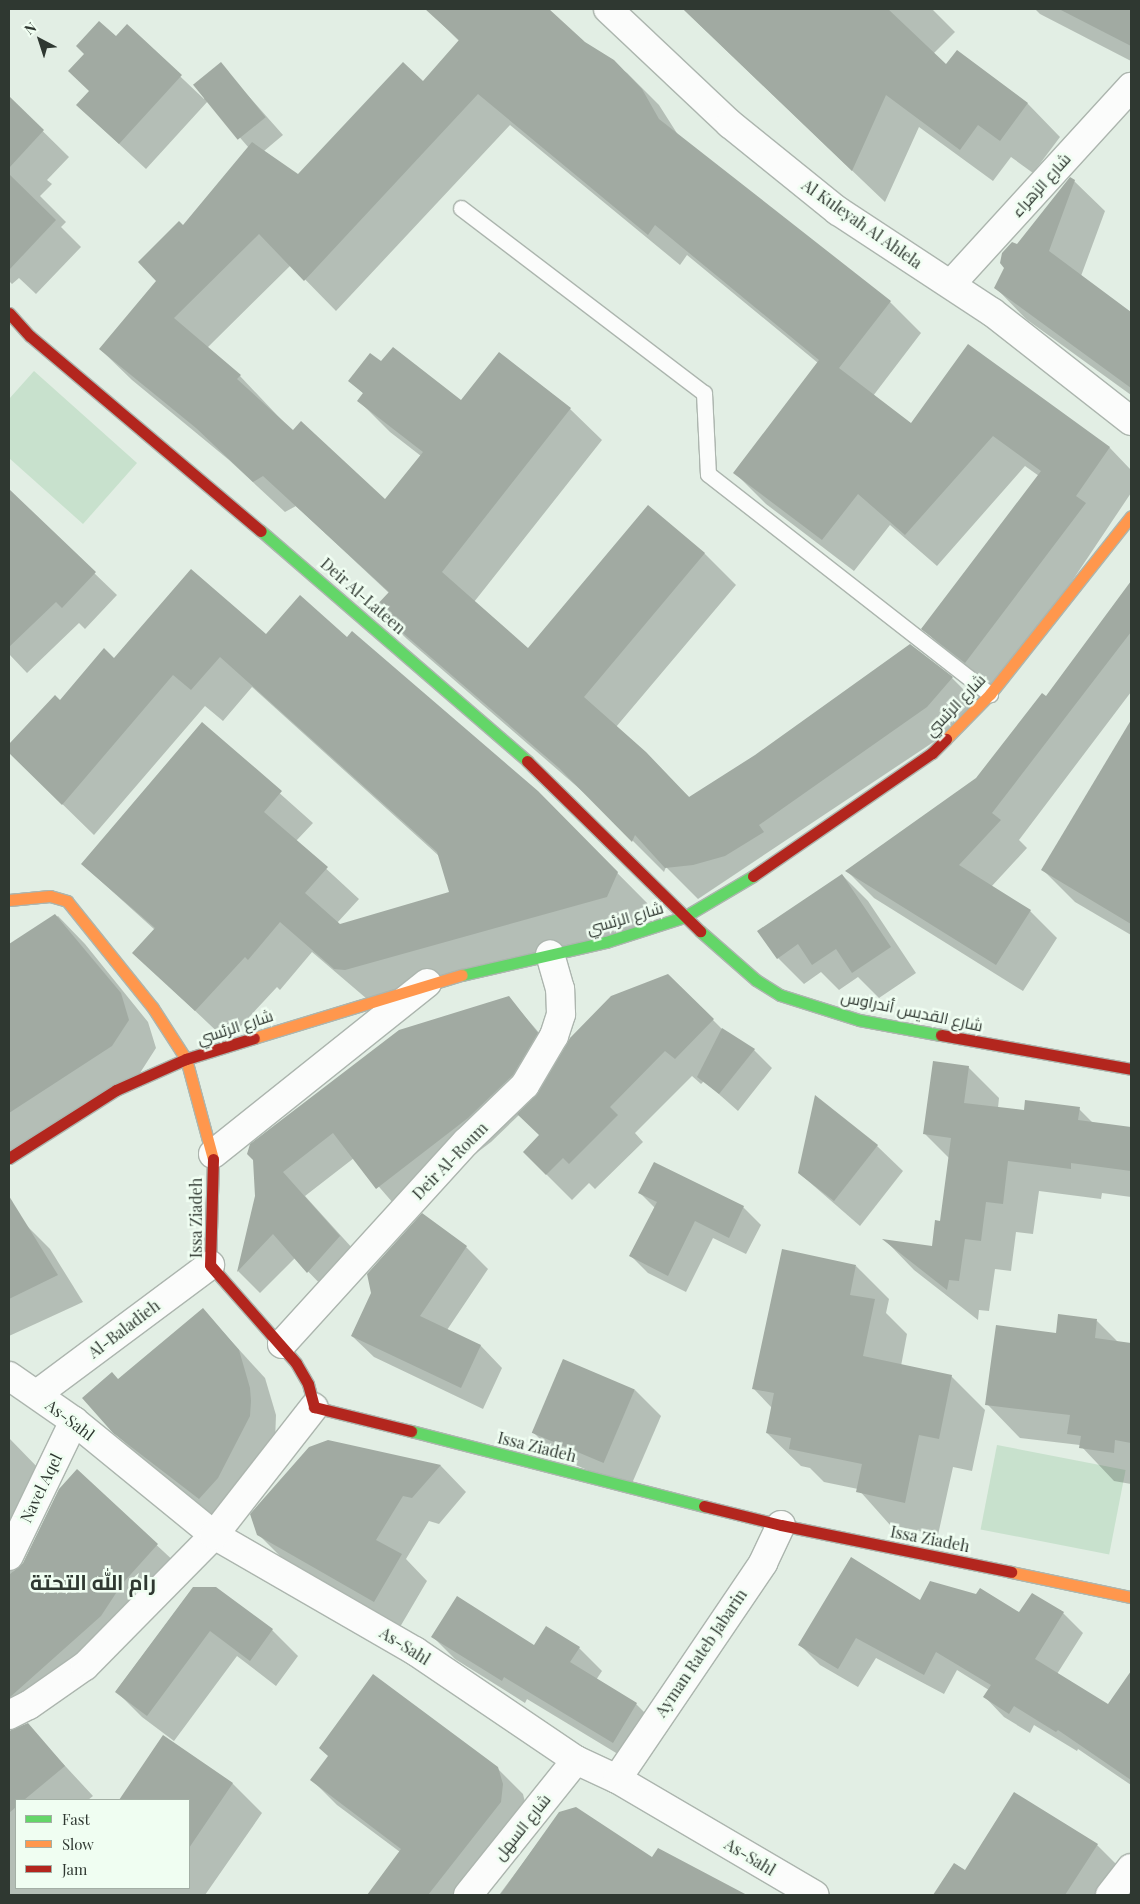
<!DOCTYPE html>
<meta charset="utf-8">
<style>
body{margin:0}
#map{position:relative;width:1140px;height:1904px;overflow:hidden;background:#e2eee4;font-family:"Playfair Display",Cairo,serif}
div>[style]{position:absolute}
.green>*{inset:0;background:#c8e1cd;transform-origin:0 0}
.shadow>*{inset:0;background:#0003}
.building>*{inset:0;background:#a1aaa2;transform-origin:0 0}
.roads{filter:drop-shadow(1px 0 #acb5ae) drop-shadow(-1px 0 #acb5ae) drop-shadow(0 1px #acb5ae) drop-shadow(0 -1px #acb5ae)}
.lane>*{height:15px;margin:-7.5px;padding:0 7.5px;transform-origin:7.5px;border-radius:7.5px;background:#fbfcfb}
.street>*{height:28px;margin:-14px;padding:0 14px;transform-origin:14px;border-radius:14px;background:#fbfcfb}
.fast>*{height:11px;margin:-5.5px;padding:0 5.5px;transform-origin:5.5px;border-radius:5.5px;background:#63d668}
.slow>*{height:11px;margin:-5.5px;padding:0 5.5px;transform-origin:5.5px;border-radius:5.5px;background:#ff974d}
.jam>*{height:11px;margin:-5.5px;padding:0 5.5px;transform-origin:5.5px;border-radius:5.5px;background:#b3261e}
span{translate:-50% -50%;white-space:nowrap;text-align:center;line-height:1.15;-webkit-text-stroke:5px #f0fef2;paint-order:stroke}
.street-label{font-size:16px;color:#2f3831}
.district-label{font-size:21px;color:#2f3831;font-weight:700}
.frame{position:absolute;inset:0;border:10px solid #2f3831;pointer-events:none}
.legend{position:absolute;left:15px;top:1799px;width:175px;height:90px;box-sizing:border-box;background:#f0fef2;border:1px solid #a3afa5;margin:0;padding:6px 9px;list-style:none;font-size:15px;color:#2f3831}
.legend li{display:flex;align-items:center;gap:10px;height:25px}
.legend b{width:25px;border:1px solid #a3afa5}
.north{position:absolute;left:15px;top:15px;width:50px;height:50px;-webkit-text-stroke:4px #f0fef2;paint-order:stroke;rotate:320deg;font-size:14px;font-weight:700;line-height:20px;text-align:center;color:#2f3831}
.north::after{content:'';display:block;margin:auto;width:18px;height:22px;background:#2f3831;clip-path:polygon(50% 0,100% 100%,50% 72%,0 100%)}
</style>
<div id="map">
<div class="green">
<i style="clip-path:polygon(34px 371px,137px 463px,83px 524px,9px 458px,9px 399px)"></i>
<i style="left:997px;top:1445px;width:131px;height:86px;rotate:11deg"></i>
</div>
<div class="shadow">
<i style="clip-path:polygon(427px 9px,548px 9px,584px 43px,627px 73px,659px 105px,680px 138px,890px 302px,921px 333px,873px 396px,911px 425px,969px 346px,1110px 448px,1131px 470px,1131px 493px,997px 693px,954px 660px,923px 628px,1039px 476px,1025px 466px,937px 566px,890px 525px,854px 571px,766px 504px,735px 473px,818px 363px,687px 255px,680px 265px,510px 125px,336px 311px,291px 265px,207px 348px,240px 376px,293px 432px,385px 501px,421px 456px,390px 432px,359px 401px,364px 394px,350px 381px,381px 363px,462px 402px,500px 354px,570px 409px,602px 440px,474px 602px,529px 650px,648px 506px,705px 554px,736px 585px,616px 727px,690px 798px,756px 756px,910px 645px,952px 678px,983px 709px,698px 899px,666px 867px,664px 872px,589px 797px,407px 639px,375px 608px,389px 593px,296px 506px,285px 512px,229px 460px,132px 380px,100px 349px,158px 281px,183px 227px,249px 148px,208px 101px,146px 169px,77px 105px,90px 91px,116px 38px,127px 26px,204px 99px,220px 64px,283px 135px,264px 151px,298px 176px,423px 83px,460px 42px)"></i>
<i style="clip-path:polygon(683px 9px,932px 9px,955px 32px,933px 54px,946px 66px,957px 52px,1028px 104px,1060px 137px,1033px 173px,1011px 157px,993px 181px,919px 127px,885px 202px)"></i>
<i style="clip-path:polygon(1035px 9px,1131px 9px,1131px 61px,1040px 14px)"></i>
<i style="clip-path:polygon(9px 98px,69px 157px,47px 180px,52px 184px,40px 196px,66px 222px,61px 227px,81px 247px,36px 294px,19px 278px,12px 284px,9px 281px)"></i>
<i style="clip-path:polygon(1074px 181px,1105px 211px,1081px 276px,1131px 313px,1131px 395px,1026px 319px,996px 288px,1017px 245px)"></i>
<i style="clip-path:polygon(21px 503px,117px 595px,85px 629px,79px 623px,27px 673px,9px 654px,9px 516px)"></i>
<i style="clip-path:polygon(1131px 583px,1131px 692px,1019px 840px,1027px 848px,991px 887px,1030px 911px,1057px 938px,1023px 991px,874px 898px,847px 871px,977px 779px,1046px 698px)"></i>
<i style="clip-path:polygon(267px 635px,347px 638px,537px 792px,649px 905px,638px 928px,367px 999px,312px 952px,280px 990px,277px 987px,227px 1041px,134px 953px,155px 930px,82px 864px,202px 724px,313px 823px,296px 841px,359px 899px,337px 923px,340px 925px,451px 893px,439px 856px,252px 687px,223px 721px,205px 706px,94px 835px,9px 752px,9px 746px,55px 697px,60px 701px,114px 660px)"></i>
<i style="clip-path:polygon(1127px 730px,1131px 732px,1131px 935px,1075px 902px,1043px 870px)"></i>
<i style="clip-path:polygon(842px 875px,868px 901px,916px 973px,879px 998px,858px 977px,839px 990px,821px 972px,804px 984px,778px 958px)"></i>
<i style="clip-path:polygon(58px 916px,85px 944px,148px 1022px,156px 1048px,140px 1073px,9px 1158px,9px 1009px,33px 993px,9px 955px,9px 946px)"></i>
<i style="clip-path:polygon(668px 975px,722px 1029px,754px 1050px,772px 1068px,738px 1111px,704px 1081px,701px 1084px,692px 1076px,635px 1133px,643px 1142px,595px 1189px,589px 1183px,572px 1200px,524px 1152px,541px 1136px,519px 1115px,491px 1142px,400px 1211px,354px 1158px,305px 1196px,363px 1260px,331px 1295px,295px 1258px,260px 1293px,238px 1271px,256px 1196px,255px 1160px,509px 998px,560px 1057px)"></i>
<i style="clip-path:polygon(968px 1067px,999px 1098px,998px 1108px,1025px 1112px,1079px 1109px,1094px 1124px,1131px 1128px,1131px 1197px,1102px 1193px,1101px 1199px,1039px 1191px,1033px 1234px,1016px 1232px,1011px 1271px,995px 1269px,989px 1311px,979px 1310px,978px 1320px,914px 1270px,886px 1241px,933px 1248px,941px 1222px,949px 1158px,925px 1134px)"></i>
<i style="clip-path:polygon(877px 1146px,903px 1171px,860px 1226px,799px 1173px)"></i>
<i style="clip-path:polygon(639px 1192px,743px 1207px,761px 1225px,746px 1254px,713px 1238px,686px 1292px,648px 1273px,631px 1256px,655px 1208px)"></i>
<i style="clip-path:polygon(24px 1223px,50px 1249px,83px 1302px,9px 1336px,9px 1231px)"></i>
<i style="clip-path:polygon(466px 1247px,488px 1269px,447px 1330px,481px 1346px,502px 1368px,483px 1409px,374px 1357px,352px 1336px)"></i>
<i style="clip-path:polygon(856px 1266px,889px 1299px,886px 1313px,907px 1334px,901px 1366px,951px 1376px,985px 1410px,972px 1471px,953px 1467px,938px 1535px,890px 1525px,858px 1489px,824px 1482px,810px 1468px,801px 1466px,767px 1433px,772px 1408px,753px 1388px)"></i>
<i style="clip-path:polygon(203px 1310px,265px 1378px,276px 1415px,275px 1442px,221px 1524px,141px 1459px,114px 1432px,118px 1380px)"></i>
<i style="clip-path:polygon(1097px 1321px,1119px 1343px,1131px 1344px,1131px 1484px,1114px 1481px,1080px 1445px,1020px 1438px,987px 1404px,1057px 1334px)"></i>
<i style="clip-path:polygon(635px 1390px,661px 1416px,630px 1488px,559px 1458px,533px 1432px)"></i>
<i style="clip-path:polygon(9px 1438px,44px 1474px,47px 1486px,13px 1572px,24px 1564px,77px 1471px,178px 1565px,142px 1605px,9px 1712px)"></i>
<i style="clip-path:polygon(328px 1441px,441px 1466px,466px 1492px,439px 1524px,429px 1521px,406px 1559px,427px 1581px,400px 1627px,284px 1560px,258px 1534px)"></i>
<i style="clip-path:polygon(193px 1588px,272px 1630px,298px 1656px,276px 1686px,237px 1656px,174px 1741px,142px 1717px,116px 1691px)"></i>
<i style="clip-path:polygon(921px 1601px,1019px 1614px,1063px 1613px,1083px 1633px,1057px 1674px,1108px 1706px,1131px 1673px,1131px 1785px,1078px 1749px,1077px 1751px,1034px 1725px,1030px 1733px,1004px 1717px,985px 1697px,989px 1690px,957px 1670px,944px 1694px,876px 1658px,858px 1687px,820px 1665px,800px 1645px)"></i>
<i style="clip-path:polygon(432px 1636px,534px 1647px,579px 1648px,602px 1671px,596px 1680px,636px 1704px,659px 1727px,636px 1765px,527px 1699px,525px 1703px,455px 1659px)"></i>
<i style="clip-path:polygon(30px 1728px,93px 1796px,88px 1800px,16px 1800px,16px 1888px,189px 1888px,189px 1800px,120px 1800px,163px 1737px,233px 1784px,262px 1813px,205px 1895px,9px 1895px,9px 1740px)"></i>
<i style="clip-path:polygon(497px 1768px,523px 1794px,527px 1810px,474px 1895px,368px 1895px,400px 1852px,337px 1805px,312px 1780px)"></i>
<i style="clip-path:polygon(560px 1813px,653px 1859px,711px 1878px,728px 1895px,499px 1895px)"></i>
<i style="clip-path:polygon(1097px 1845px,1123px 1871px,1107px 1895px,935px 1895px,955px 1864px,966px 1871px)"></i>
</div>
<div class="building">
<i style="clip-path:polygon(425px 9px,549px 9px,585px 42px,614px 60px,642px 89px,659px 119px,891px 301px,839px 368px,911px 423px,968px 344px,1110px 447px,1076px 496px,1086px 503px,965px 663px,921px 629px,1041px 471px,993px 436px,905px 535px,858px 494px,822px 540px,733px 473px,819px 360px,655px 225px,648px 235px,478px 94px,304px 281px,259px 234px,174px 318px,241px 375px,237px 379px,293px 430px,301px 421px,385px 499px,423px 452px,357px 401px,363px 393px,348px 381px,370px 353px,381px 361px,393px 347px,461px 400px,499px 352px,571px 408px,442px 572px,528px 648px,648px 505px,705px 553px,584px 697px,646px 752px,689px 797px,755px 755px,910px 644px,953px 677px,927px 707px,759px 825px,764px 832px,725px 856px,693px 865px,665px 868px,635px 835px,632px 842px,559px 768px,374px 608px,389px 592px,263px 476px,253px 482px,196px 428px,99px 349px,156px 281px,138px 262px,179px 221px,183px 225px,252px 142px,298px 174px,403px 62px,423px 81px,459px 40px)"></i>
<i style="clip-path:polygon(683px 9px,888px 9px,946px 64px,957px 50px,1028px 103px,1000px 141px,978px 125px,960px 150px,886px 95px,852px 171px)"></i>
<i style="clip-path:polygon(1059px 9px,1131px 9px,1131px 46px)"></i>
<i style="clip-path:polygon(99px 21px,116px 36px,127px 24px,182px 75px,119px 144px,76px 105px,89px 91px,68px 71px,84px 54px,76px 46px)"></i>
<i style="left:221px;top:62px;width:71px;height:36px;rotate:51deg"></i>
<i style="clip-path:polygon(9px 96px,44px 130px,9px 168px)"></i>
<i style="clip-path:polygon(9px 174px,56px 220px,9px 270px)"></i>
<i style="clip-path:polygon(1070px 177px,1075px 180px,1049px 251px,1131px 312px,1131px 388px,994px 288px,1004px 268px,1000px 263px,1002px 253px,1012px 242px,1017px 244px)"></i>
<i style="clip-path:polygon(9px 489px,96px 572px,62px 608px,56px 602px,9px 647px)"></i>
<i style="clip-path:polygon(191px 569px,266px 634px,300px 595px,347px 637px,352px 631px,538px 791px,618px 872px,607px 897px,345px 970px,334px 969px,280px 922px,248px 960px,245px 957px,195px 1011px,132px 953px,155px 928px,81px 864px,202px 722px,282px 791px,264px 812px,328px 867px,305px 893px,340px 924px,449px 892px,437px 852px,220px 657px,191px 690px,173px 675px,62px 805px,9px 753px,9px 744px,55px 695px,60px 700px,104px 648px,114px 658px)"></i>
<i style="clip-path:polygon(1131px 581px,1131px 632px,992px 813px,1001px 820px,959px 865px,1031px 910px,996px 965px,845px 871px,976px 778px,1042px 693px,1046px 696px)"></i>
<i style="clip-path:polygon(1131px 720px,1131px 924px,1041px 870px)"></i>
<i style="clip-path:polygon(842px 874px,891px 947px,852px 973px,836px 949px,812px 965px,798px 944px,777px 959px,757px 931px)"></i>
<i style="clip-path:polygon(55px 914px,121px 993px,129px 1020px,112px 1046px,9px 1113px,9px 944px)"></i>
<i style="clip-path:polygon(668px 974px,714px 1019px,675px 1059px,665px 1051px,610px 1107px,618px 1115px,569px 1164px,563px 1158px,546px 1175px,523px 1152px,539px 1135px,517px 1114px,538px 1093px,570px 1038px,611px 996px)"></i>
<i style="clip-path:polygon(509px 996px,538px 1033px,513px 1075px,468px 1118px,376px 1189px,333px 1133px,283px 1172px,340px 1236px,307px 1273px,273px 1234px,237px 1272px,255px 1196px,253px 1160px,247px 1154px,250px 1144px,399px 1030px)"></i>
<i style="clip-path:polygon(722px 1028px,755px 1049px,719px 1094px,697px 1077px)"></i>
<i style="clip-path:polygon(933px 1061px,969px 1066px,964px 1103px,1024px 1110px,1025px 1100px,1080px 1107px,1078px 1120px,1131px 1127px,1131px 1171px,1071px 1163px,1071px 1169px,1008px 1161px,1003px 1204px,986px 1202px,981px 1241px,965px 1239px,959px 1281px,949px 1280px,947px 1290px,882px 1239px,932px 1246px,935px 1220px,940px 1221px,951px 1138px,923px 1134px)"></i>
<i style="clip-path:polygon(815px 1095px,878px 1145px,834px 1201px,798px 1173px)"></i>
<i style="clip-path:polygon(654px 1162px,744px 1206px,729px 1238px,695px 1221px,668px 1276px,629px 1256px,657px 1202px,638px 1193px)"></i>
<i style="clip-path:polygon(9px 1196px,58px 1275px,9px 1299px)"></i>
<i style="clip-path:polygon(422px 1213px,467px 1246px,420px 1316px,481px 1345px,461px 1388px,351px 1336px,371px 1293px,367px 1274px)"></i>
<i style="clip-path:polygon(782px 1249px,856px 1265px,850px 1295px,875px 1299px,863px 1356px,952px 1375px,939px 1439px,919px 1435px,905px 1503px,856px 1492px,862px 1464px,789px 1449px,791px 1438px,766px 1433px,774px 1393px,752px 1389px)"></i>
<i style="clip-path:polygon(203px 1308px,239px 1350px,250px 1388px,251px 1401px,250px 1416px,218px 1478px,199px 1499px,113px 1433px,82px 1398px,112px 1372px,118px 1379px)"></i>
<i style="clip-path:polygon(1058px 1314px,1097px 1319px,1095px 1338px,1131px 1343px,1131px 1443px,1115px 1440px,1114px 1453px,1079px 1448px,1081px 1436px,1067px 1434px,1070px 1415px,985px 1405px,996px 1325px,1056px 1333px)"></i>
<i style="left:563px;top:1359px;width:78px;height:80px;rotate:23deg"></i>
<i style="clip-path:polygon(328px 1440px,441px 1465px,412px 1498px,403px 1496px,376px 1540px,402px 1554px,374px 1602px,257px 1535px,250px 1514px,309px 1447px)"></i>
<i style="clip-path:polygon(77px 1469px,158px 1544px,122px 1584px,101px 1616px,9px 1698px,9px 1575px,23px 1563px,59px 1489px)"></i>
<i style="clip-path:polygon(851px 1557px,920px 1600px,930px 1581px,976px 1594px,980px 1588px,1019px 1612px,1032px 1593px,1064px 1612px,1035px 1659px,1108px 1704px,1131px 1671px,1131px 1780px,1058px 1730px,1056px 1732px,1014px 1706px,1009px 1714px,983px 1697px,991px 1685px,936px 1652px,924px 1675px,856px 1638px,838px 1669px,798px 1645px)"></i>
<i style="clip-path:polygon(193px 1587px,216px 1587px,273px 1629px,250px 1661px,210px 1631px,147px 1716px,115px 1692px)"></i>
<i style="clip-path:polygon(457px 1596px,534px 1645px,546px 1626px,580px 1647px,570px 1662px,637px 1703px,613px 1743px,504px 1677px,502px 1681px,431px 1637px)"></i>
<i style="clip-path:polygon(373px 1674px,498px 1767px,503px 1784px,501px 1802px,428px 1895px,367px 1895px,401px 1849px,310px 1780px,328px 1756px,319px 1748px)"></i>
<i style="clip-path:polygon(28px 1723px,65px 1766px,24px 1800px,16px 1800px,16px 1807px,9px 1813px,9px 1731px)"></i>
<i style="clip-path:polygon(163px 1735px,233px 1783px,189px 1848px,189px 1800px,119px 1800px)"></i>
<i style="clip-path:polygon(1014px 1792px,1098px 1844px,1065px 1895px,933px 1895px,954px 1863px,965px 1870px)"></i>
<i style="clip-path:polygon(576px 1807px,652px 1857px,658px 1848px,747px 1895px,500px 1895px,559px 1812px)"></i>
</div>
<div class="roads">
<div class="lane">
<i style="left:461px;top:208px;width:305px;rotate:37.3deg"></i>
<i style="left:704px;top:393px;width:81px;rotate:87.2deg"></i>
<i style="left:708px;top:474px;width:358px;rotate:38deg"></i>
</div>
<div class="street">
<i style="left:608px;top:9px;width:168px;rotate:43.3deg"></i>
<i style="left:730px;top:124px;width:139px;rotate:38.9deg"></i>
<i style="left:838px;top:211px;width:184px;rotate:33.3deg"></i>
<i style="left:992px;top:312px;width:177px;rotate:38.1deg"></i>
<i style="left:951px;top:284px;width:267px;rotate:-47.6deg"></i>
<i style="left:213px;top:1154px;width:274px;rotate:-38.6deg"></i>
<i style="left:282px;top:1344px;width:273px;rotate:-47.7deg"></i>
<i style="left:466px;top:1142px;width:82px;rotate:-44deg"></i>
<i style="left:525px;top:1085px;width:57px;rotate:-59.4deg"></i>
<i style="left:554px;top:1036px;width:23px;rotate:-72deg"></i>
<i style="left:561px;top:1014px;width:25px;rotate:-92deg"></i>
<i style="left:560px;top:989px;width:36px;rotate:-106deg"></i>
<i style="left:9px;top:1376px;width:79px;rotate:34.7deg"></i>
<i style="left:74px;top:1421px;width:181px;rotate:39.2deg"></i>
<i style="left:214px;top:1535px;width:232px;rotate:30deg"></i>
<i style="left:415px;top:1651px;width:194px;rotate:34.1deg"></i>
<i style="left:576px;top:1760px;width:45px;rotate:24.9deg"></i>
<i style="left:617px;top:1779px;width:229px;rotate:30.4deg"></i>
<i style="left:37px;top:1394px;width:216px;rotate:-36.7deg"></i>
<i style="left:9px;top:1556px;width:150px;rotate:-64.3deg"></i>
<i style="left:9px;top:1715px;width:22px;rotate:-27deg"></i>
<i style="left:29px;top:1705px;width:68px;rotate:-34.9deg"></i>
<i style="left:85px;top:1666px;width:184px;rotate:-45.4deg"></i>
<i style="left:214px;top:1535px;width:162px;rotate:-52deg"></i>
<i style="left:617px;top:1779px;width:261px;rotate:-55.9deg"></i>
<i style="left:763px;top:1563px;width:42px;rotate:-64.7deg"></i>
<i style="left:468px;top:1895px;width:173px;rotate:-51.3deg"></i>
<i style="left:1110px;top:1895px;width:34px;rotate:-52deg"></i>
</div>
<div class="fast">
<i style="left:261px;top:531px;width:352px;rotate:40.8deg"></i>
<i style="left:700px;top:931px;width:74px;rotate:41.2deg"></i>
<i style="left:756px;top:980px;width:28px;rotate:32deg"></i>
<i style="left:780px;top:995px;width:83px;rotate:17.6deg"></i>
<i style="left:859px;top:1020px;width:83px;rotate:10.4deg"></i>
<i style="left:462px;top:975px;width:148px;rotate:-12.9deg"></i>
<i style="left:606px;top:942px;width:82px;rotate:-17.8deg"></i>
<i style="left:684px;top:917px;width:80px;rotate:-30.7deg"></i>
<i style="left:411px;top:1431px;width:302px;rotate:14.4deg"></i>
</div>
<div class="slow">
<i style="left:946px;top:739px;width:63px;rotate:-45.6deg"></i>
<i style="left:990px;top:694px;width:227px;rotate:-51.6deg"></i>
<i style="left:9px;top:900px;width:41px;rotate:-5.6deg"></i>
<i style="left:50px;top:896px;width:18px;rotate:16deg"></i>
<i style="left:67px;top:901px;width:137px;rotate:51.2deg"></i>
<i style="left:153px;top:1008px;width:61px;rotate:57.1deg"></i>
<i style="left:186px;top:1059px;width:104px;rotate:74.9deg"></i>
<i style="left:254px;top:1038px;width:217px;rotate:-16.9deg"></i>
<i style="left:1011px;top:1572px;width:123px;rotate:11.8deg"></i>
</div>
<div class="jam">
<i style="left:9px;top:313px;width:31px;rotate:48deg"></i>
<i style="left:30px;top:336px;width:302px;rotate:40.2deg"></i>
<i style="left:527px;top:761px;width:243px;rotate:44.5deg"></i>
<i style="left:753px;top:876px;width:217px;rotate:-34.5deg"></i>
<i style="left:932px;top:753px;width:20px;rotate:-45deg"></i>
<i style="left:941px;top:1035px;width:193px;rotate:10.1deg"></i>
<i style="left:9px;top:1158px;width:127px;rotate:-32.4deg"></i>
<i style="left:116px;top:1090px;width:77px;rotate:-23.9deg"></i>
<i style="left:186px;top:1059px;width:71px;rotate:-17.2deg"></i>
<i style="left:213px;top:1159px;width:106px;rotate:91.6deg"></i>
<i style="left:210px;top:1265px;width:130px;rotate:48.7deg"></i>
<i style="left:296px;top:1363px;width:24px;rotate:60deg"></i>
<i style="left:308px;top:1384px;width:24px;rotate:75deg"></i>
<i style="left:314px;top:1407px;width:100px;rotate:13.9deg"></i>
<i style="left:704px;top:1506px;width:79px;rotate:13.9deg"></i>
<i style="left:781px;top:1525px;width:235px;rotate:11.5deg"></i>
</div>
</div>
<div class="street-label">
<span style="left:1041px;top:185px;rotate:-48deg">شارع الزهراء</span>
<span style="left:862px;top:224px;rotate:35deg">Al Kuleyah Al Ahlela</span>
<span style="left:363px;top:596px;rotate:41deg">Deir Al-Lateen</span>
<span style="left:955px;top:705px;rotate:-46deg">شارع الرئسي</span>
<span style="left:625px;top:918px;rotate:-16deg">شارع الرئسي</span>
<span style="left:912px;top:1011px;rotate:12deg">شارع القديس أندراوس</span>
<span style="left:235px;top:1027px;rotate:-18deg">شارع الرئسي</span>
<span style="left:450px;top:1161px;rotate:-46deg">Deir Al-Roum</span>
<span style="left:196px;top:1218px;rotate:-90deg">Issa Ziadeh</span>
<span style="left:124px;top:1329px;rotate:-37deg">Al-Baladieh</span>
<span style="left:70px;top:1420px;rotate:37deg">As-Sahl</span>
<span style="left:537px;top:1447px;rotate:14deg">Issa Ziadeh</span>
<span style="left:41px;top:1488px;rotate:-64deg">Navel Aqel</span>
<span style="left:930px;top:1539px;rotate:11deg">Issa Ziadeh</span>
<span style="left:405px;top:1646px;rotate:32deg">As-Sahl</span>
<span style="left:701px;top:1653px;rotate:-56deg">Ayman Rateb Jabarin</span>
<span style="left:522px;top:1827px;rotate:-51deg">شارع السهل</span>
<span style="left:750px;top:1857px;rotate:31deg">As-Sahl</span>
</div>
<div class="district-label">
<span style="left:93px;top:1581px">رام الله التحتة</span>
</div>
<div class="frame"></div>
<ul class="legend">
<li><b style="height:6px;background:#63d668"></b>Fast</li>
<li><b style="height:6px;background:#ff974d"></b>Slow</li>
<li><b style="height:6px;background:#b3261e"></b>Jam</li>
</ul>
<div class="north">N</div>
</div>
